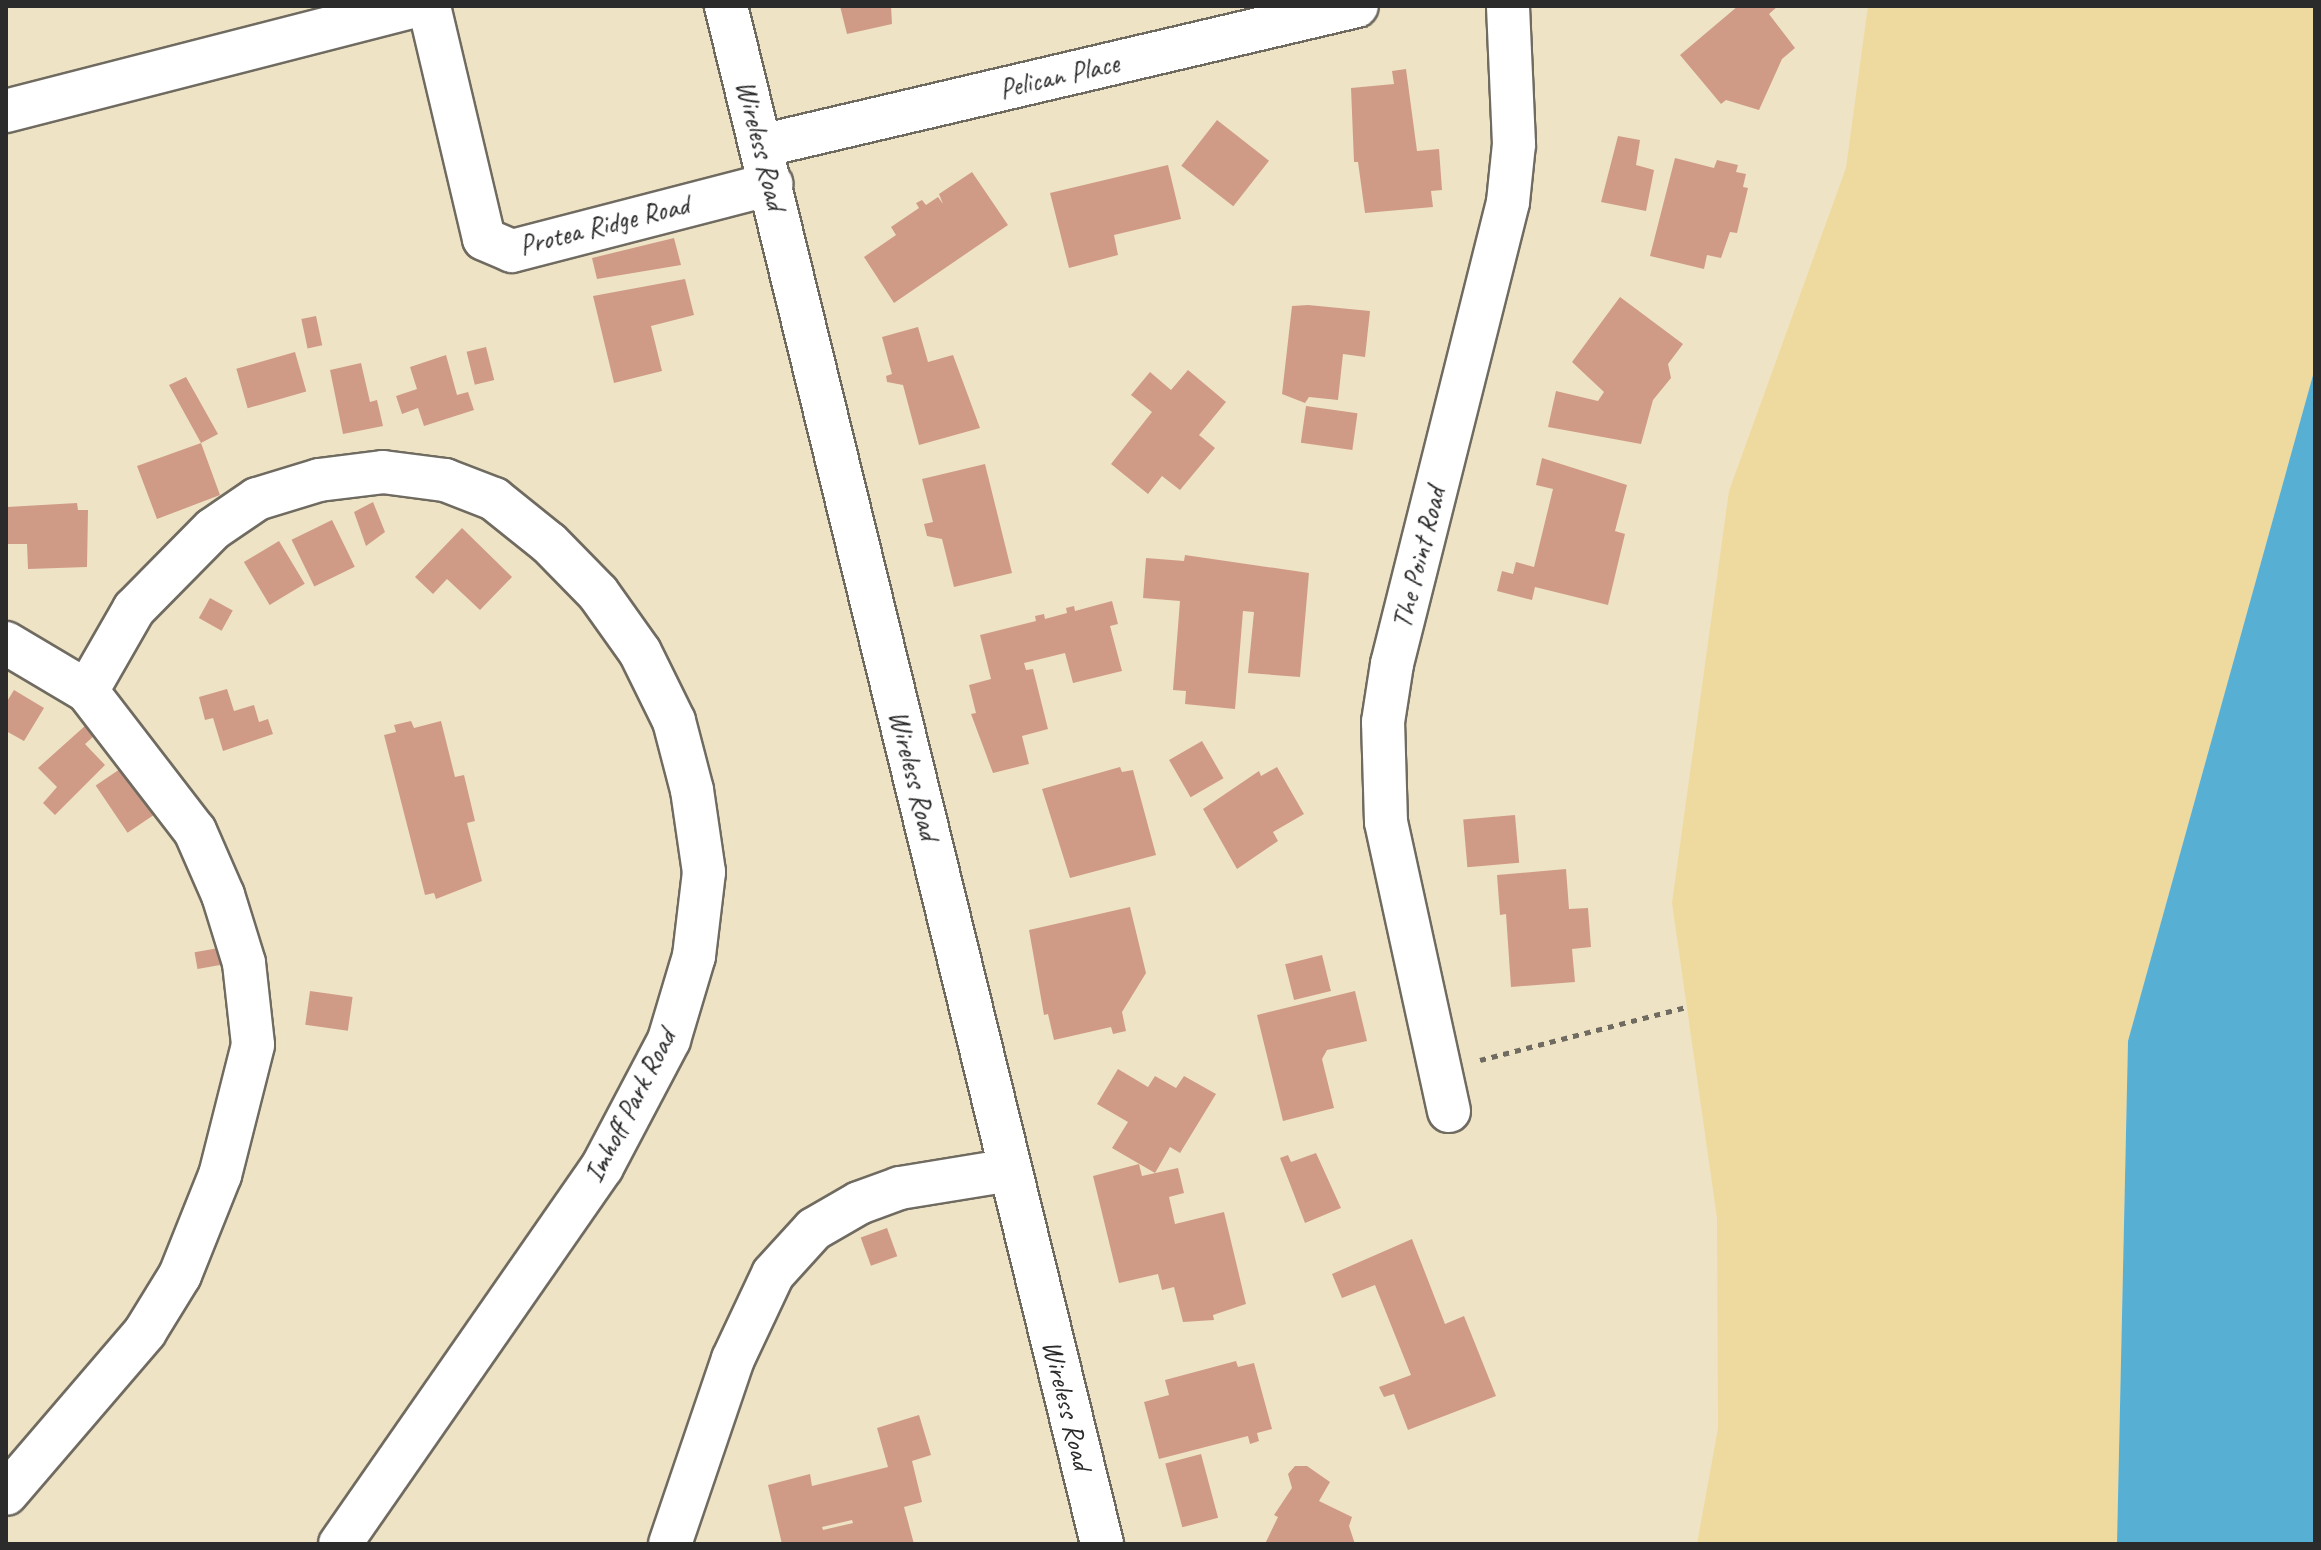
<!DOCTYPE html>
<style>
body{margin:0}
#map{position:relative;width:2321px;height:1550px;overflow:hidden;background:#efe3c5;font-family:Caveat,sans-serif}
div>[style]{position:absolute}
.sand>*{inset:0;background:#eeda9e}
.water>*{inset:0;background:#58afd4}
.building>*{inset:0;background:#cf9b87;transform-origin:0 0}
.path>*{height:5px;margin-top:-2.5px;transform-origin:0;background:repeating-linear-gradient(90deg,#706b61 0 6px,transparent 0 12px)}
.roads{filter:drop-shadow(2px 0 #706b61) drop-shadow(-2px 0 #706b61) drop-shadow(0 2px #706b61) drop-shadow(0 -2px #706b61)}
.minor>*{height:42px;margin:-21px;padding:0 21px;transform-origin:21px;border-radius:21px;background:#fff}
span{translate:-50% -50%;white-space:nowrap;text-align:center;line-height:1.15;-webkit-text-stroke:6px #fff;paint-order:stroke}
.street-label{font-size:28px;color:#2b2b2b}
.frame{position:absolute;inset:0;border:8px solid #2b2b2b;pointer-events:none}
</style>
<div id="map">
<div class="sand">
<i style="clip-path:polygon(1868px 6px,2315px 6px,2315px 368px,2128px 1041px,2117px 1544px,1697px 1544px,1718px 1428px,1717px 1218px,1672px 903px,1729px 491px,1846px 168px)"></i>
</div>
<div class="water">
<i style="clip-path:polygon(2315px 368px,2315px 1544px,2117px 1544px,2128px 1041px)"></i>
</div>
<div class="building">
<i style="clip-path:polygon(840px 6px,891px 6px,892px 24px,847px 34px)"></i>
<i style="clip-path:polygon(1738px 6px,1778px 6px,1769px 14px,1795px 48px,1782px 59px,1759px 110px,1726px 100px,1721px 104px,1680px 55px)"></i>
<i style="clip-path:polygon(1406px 69px,1417px 151px,1439px 149px,1442px 190px,1431px 191px,1433px 207px,1365px 213px,1358px 162px,1354px 162px,1351px 88px,1394px 84px,1392px 71px)"></i>
<i style="left:1217px;top:120px;width:66px;height:58px;rotate:38deg"></i>
<i style="clip-path:polygon(1618px 136px,1640px 140px,1636px 165px,1654px 170px,1646px 211px,1601px 202px)"></i>
<i style="clip-path:polygon(1675px 158px,1714px 168px,1717px 160px,1738px 165px,1736px 172px,1746px 174px,1743px 187px,1748px 188px,1737px 233px,1730px 232px,1721px 258px,1707px 255px,1704px 269px,1650px 256px)"></i>
<i style="clip-path:polygon(1168px 165px,1181px 219px,1114px 235px,1118px 255px,1069px 268px,1050px 193px)"></i>
<i style="clip-path:polygon(972px 172px,1008px 225px,894px 303px,864px 257px,896px 235px,891px 227px,919px 208px,916px 203px,922px 200px,926px 205px,938px 197px,943px 204px,939px 194px)"></i>
<i style="clip-path:polygon(674px 238px,681px 265px,597px 279px,592px 258px)"></i>
<i style="clip-path:polygon(685px 279px,694px 315px,651px 326px,662px 371px,614px 383px,593px 296px)"></i>
<i style="clip-path:polygon(1620px 297px,1683px 344px,1668px 364px,1671px 378px,1653px 400px,1641px 444px,1548px 427px,1556px 391px,1598px 401px,1604px 392px,1572px 362px)"></i>
<i style="clip-path:polygon(1308px 305px,1370px 311px,1365px 357px,1343px 354px,1338px 400px,1309px 397px,1305px 403px,1282px 394px,1292px 306px)"></i>
<i style="left:316px;top:316px;width:30px;height:15px;rotate:78deg"></i>
<i style="clip-path:polygon(918px 327px,928px 362px,953px 355px,980px 428px,919px 445px,903px 385px,887px 382px,886px 376px,892px 374px,882px 337px)"></i>
<i style="left:486px;top:347px;width:34px;height:20px;rotate:76deg"></i>
<i style="left:295px;top:352px;width:41px;height:61px;rotate:74deg"></i>
<i style="clip-path:polygon(446px 355px,457px 395px,468px 392px,474px 410px,424px 426px,418px 408px,402px 414px,396px 396px,417px 389px,410px 367px)"></i>
<i style="clip-path:polygon(361px 363px,370px 402px,377px 400px,383px 426px,343px 434px,330px 370px)"></i>
<i style="clip-path:polygon(1188px 370px,1226px 402px,1199px 435px,1215px 448px,1180px 490px,1162px 476px,1148px 494px,1111px 464px,1152px 412px,1131px 395px,1150px 372px,1171px 390px)"></i>
<i style="clip-path:polygon(186px 377px,218px 434px,201px 443px,220px 495px,157px 519px,137px 466px,201px 443px,169px 385px)"></i>
<i style="left:1306px;top:406px;width:52px;height:37px;rotate:8deg"></i>
<i style="clip-path:polygon(1542px 458px,1627px 485px,1615px 531px,1625px 534px,1608px 605px,1535px 587px,1532px 600px,1497px 591px,1502px 571px,1513px 574px,1516px 562px,1534px 567px,1553px 489px,1536px 485px)"></i>
<i style="clip-path:polygon(985px 464px,1012px 573px,954px 587px,942px 539px,927px 536px,924px 524px,933px 522px,922px 479px)"></i>
<i style="clip-path:polygon(373px 502px,385px 532px,366px 546px,354px 512px)"></i>
<i style="clip-path:polygon(77px 503px,78px 510px,88px 510px,87px 567px,28px 569px,27px 544px,8px 544px,7px 507px)"></i>
<i style="left:332px;top:520px;width:52px;height:45px;rotate:64deg"></i>
<i style="clip-path:polygon(462px 528px,512px 577px,480px 610px,447px 579px,433px 594px,415px 577px)"></i>
<i style="left:279px;top:541px;width:50px;height:41px;rotate:59deg"></i>
<i style="clip-path:polygon(1185px 555px,1309px 573px,1300px 677px,1248px 673px,1254px 612px,1243px 611px,1235px 709px,1185px 704px,1186px 691px,1173px 690px,1180px 601px,1143px 598px,1146px 558px,1184px 561px)"></i>
<i style="left:210px;top:598px;width:26px;height:23px;rotate:29deg"></i>
<i style="clip-path:polygon(1112px 601px,1118px 624px,1110px 626px,1122px 671px,1073px 683px,1065px 653px,1024px 663px,1026px 670px,1033px 669px,1048px 729px,1022px 736px,1029px 764px,993px 773px,971px 714px,976px 713px,969px 685px,991px 679px,980px 635px,1036px 621px,1035px 616px,1044px 614px,1045px 619px,1067px 613px,1066px 608px,1074px 606px,1075px 611px)"></i>
<i style="clip-path:polygon(227px 689px,234px 711px,254px 705px,259px 722px,268px 719px,273px 734px,223px 751px,213px 718px,205px 720px,199px 697px)"></i>
<i style="clip-path:polygon(14px 690px,44px 708px,24px 741px,6px 731px,6px 703px)"></i>
<i style="clip-path:polygon(411px 721px,414px 728px,441px 721px,455px 777px,464px 775px,475px 821px,467px 823px,482px 881px,436px 899px,434px 893px,425px 895px,384px 735px,396px 732px,394px 725px)"></i>
<i style="clip-path:polygon(86px 725px,95px 735px,85px 744px,105px 765px,55px 815px,43px 803px,57px 787px,38px 768px)"></i>
<i style="left:1202px;top:741px;width:43px;height:38px;rotate:60deg"></i>
<i style="left:123px;top:767px;width:57px;height:33px;rotate:56deg"></i>
<i style="clip-path:polygon(1120px 767px,1122px 772px,1133px 770px,1156px 855px,1070px 878px,1042px 789px)"></i>
<i style="clip-path:polygon(1277px 767px,1304px 814px,1273px 832px,1278px 841px,1237px 869px,1203px 809px,1259px 771px,1261px 776px)"></i>
<i style="left:1515px;top:815px;width:48px;height:52px;rotate:85deg"></i>
<i style="clip-path:polygon(1566px 869px,1569px 909px,1588px 908px,1591px 947px,1572px 949px,1575px 982px,1511px 987px,1506px 914px,1500px 915px,1497px 875px)"></i>
<i style="clip-path:polygon(1130px 907px,1146px 973px,1122px 1012px,1126px 1031px,1113px 1034px,1111px 1027px,1054px 1040px,1048px 1014px,1044px 1015px,1029px 930px)"></i>
<i style="left:230px;top:946px;width:17px;height:36px;rotate:80deg"></i>
<i style="left:1322px;top:955px;width:37px;height:38px;rotate:76deg"></i>
<i style="left:310px;top:991px;width:43px;height:34px;rotate:8deg"></i>
<i style="clip-path:polygon(1355px 991px,1367px 1041px,1327px 1050px,1322px 1059px,1334px 1108px,1283px 1121px,1257px 1015px)"></i>
<i style="clip-path:polygon(1118px 1069px,1148px 1087px,1155px 1076px,1176px 1088px,1184px 1076px,1216px 1094px,1180px 1153px,1170px 1147px,1155px 1173px,1112px 1148px,1128px 1122px,1097px 1104px)"></i>
<i style="clip-path:polygon(1316px 1153px,1341px 1208px,1305px 1223px,1280px 1158px,1288px 1155px,1291px 1162px)"></i>
<i style="clip-path:polygon(1139px 1164px,1142px 1176px,1178px 1168px,1184px 1193px,1169px 1197px,1175px 1224px,1224px 1212px,1246px 1304px,1213px 1315px,1214px 1320px,1183px 1322px,1174px 1287px,1162px 1290px,1158px 1274px,1119px 1283px,1093px 1176px)"></i>
<i style="left:887px;top:1228px;width:30px;height:28px;rotate:70deg"></i>
<i style="clip-path:polygon(1412px 1239px,1445px 1324px,1464px 1316px,1496px 1396px,1408px 1430px,1394px 1394px,1384px 1397px,1379px 1387px,1411px 1375px,1375px 1285px,1342px 1298px,1332px 1274px)"></i>
<i style="clip-path:polygon(1236px 1361px,1238px 1367px,1254px 1363px,1272px 1429px,1257px 1433px,1259px 1441px,1250px 1444px,1248px 1436px,1159px 1459px,1144px 1402px,1169px 1395px,1165px 1380px)"></i>
<i style="clip-path:polygon(evenodd,919px 1415px,931px 1455px,912px 1461px,922px 1502px,904px 1507px,914px 1544px,782px 1544px,768px 1485px,810px 1474px,812px 1486px,888px 1467px,877px 1428px,919px 1415px,852px 1520px,853px 1523px,823px 1530px,822px 1527px,852px 1520px)"></i>
<i style="left:1201px;top:1454px;width:66px;height:37px;rotate:75deg"></i>
<i style="clip-path:polygon(1295px 1466px,1307px 1466px,1330px 1482px,1319px 1501px,1352px 1517px,1349px 1526px,1355px 1544px,1265px 1544px,1278px 1517px,1274px 1515px,1292px 1488px,1288px 1474px)"></i>
</div>
<div class="path">
<i style="left:1480px;top:1060px;width:213px;rotate:-14.4deg"></i>
</div>
<div class="roads">
<div class="minor">
<i style="left:429px;top:6px;width:239px;rotate:76.7deg"></i>
<i style="left:484px;top:239px;width:30px;rotate:23deg"></i>
<i style="left:512px;top:251px;width:268px;rotate:-14.5deg"></i>
<i style="left:726px;top:6px;width:1583px;rotate:76.26deg"></i>
<i style="left:6px;top:111px;width:421px;rotate:-14.4deg"></i>
<i style="left:761px;top:146px;width:612px;rotate:-13.22deg"></i>
<i style="left:6px;top:643px;width:94px;rotate:30.7deg"></i>
<i style="left:87px;top:691px;width:177px;rotate:52.4deg"></i>
<i style="left:195px;top:831px;width:70px;rotate:66.4deg"></i>
<i style="left:223px;top:895px;width:71px;rotate:72.8deg"></i>
<i style="left:244px;top:963px;width:82px;rotate:83.7deg"></i>
<i style="left:253px;top:1045px;width:134px;rotate:104.2deg"></i>
<i style="left:220px;top:1175px;width:108px;rotate:111.8deg"></i>
<i style="left:180px;top:1275px;width:67px;rotate:121.6deg"></i>
<i style="left:145px;top:1332px;width:213px;rotate:130.6deg"></i>
<i style="left:87px;top:691px;width:95px;rotate:-60.2deg"></i>
<i style="left:134px;top:609px;width:112px;rotate:-45.4deg"></i>
<i style="left:213px;top:529px;width:53px;rotate:-34.3deg"></i>
<i style="left:257px;top:499px;width:65px;rotate:-17deg"></i>
<i style="left:319px;top:480px;width:64px;rotate:-7.1deg"></i>
<i style="left:383px;top:472px;width:63px;rotate:7.4deg"></i>
<i style="left:445px;top:480px;width:53px;rotate:21.2deg"></i>
<i style="left:494px;top:499px;width:70px;rotate:38.7deg"></i>
<i style="left:549px;top:543px;width:70px;rotate:45.6deg"></i>
<i style="left:598px;top:593px;width:72px;rotate:54.6deg"></i>
<i style="left:640px;top:652px;width:77px;rotate:63.8deg"></i>
<i style="left:674px;top:721px;width:71px;rotate:75.4deg"></i>
<i style="left:692px;top:790px;width:83px;rotate:81.7deg"></i>
<i style="left:704px;top:872px;width:85px;rotate:96.8deg"></i>
<i style="left:694px;top:956px;width:88px;rotate:106.6deg"></i>
<i style="left:669px;top:1040px;width:144px;rotate:117.8deg"></i>
<i style="left:602px;top:1167px;width:459px;rotate:124.8deg"></i>
<i style="left:1449px;top:1111px;width:296px;rotate:-102.3deg"></i>
<i style="left:1386px;top:822px;width:100px;rotate:-91.7deg"></i>
<i style="left:1383px;top:722px;width:59px;rotate:-81.2deg"></i>
<i style="left:1392px;top:664px;width:476px;rotate:-75.9deg"></i>
<i style="left:1508px;top:202px;width:58px;rotate:-84.1deg"></i>
<i style="left:1514px;top:144px;width:138px;rotate:-92.5deg"></i>
<i style="left:670px;top:1544px;width:195px;rotate:-71.2deg"></i>
<i style="left:733px;top:1359px;width:94px;rotate:-64.8deg"></i>
<i style="left:773px;top:1274px;width:61px;rotate:-47.7deg"></i>
<i style="left:814px;top:1229px;width:52px;rotate:-30deg"></i>
<i style="left:859px;top:1203px;width:44px;rotate:-20.1deg"></i>
<i style="left:900px;top:1188px;width:111px;rotate:-9.3deg"></i>
</div>
</div>
<div class="street-label">
<span style="left:1059px;top:76px;rotate:-13deg">Pelican Place</span>
<span style="left:761px;top:145px;rotate:76deg">Wireless Road</span>
<span style="left:604px;top:225px;rotate:-14deg">Protea Ridge Road</span>
<span style="left:1419px;top:558px;rotate:-76deg">The Point Road</span>
<span style="left:914px;top:775px;rotate:76deg">Wireless Road</span>
<span style="left:630px;top:1106px;rotate:-63deg">Imhoff Park Road</span>
<span style="left:1067px;top:1405px;rotate:76deg">Wireless Road</span>
</div>
<div class="frame"></div>
</div>
